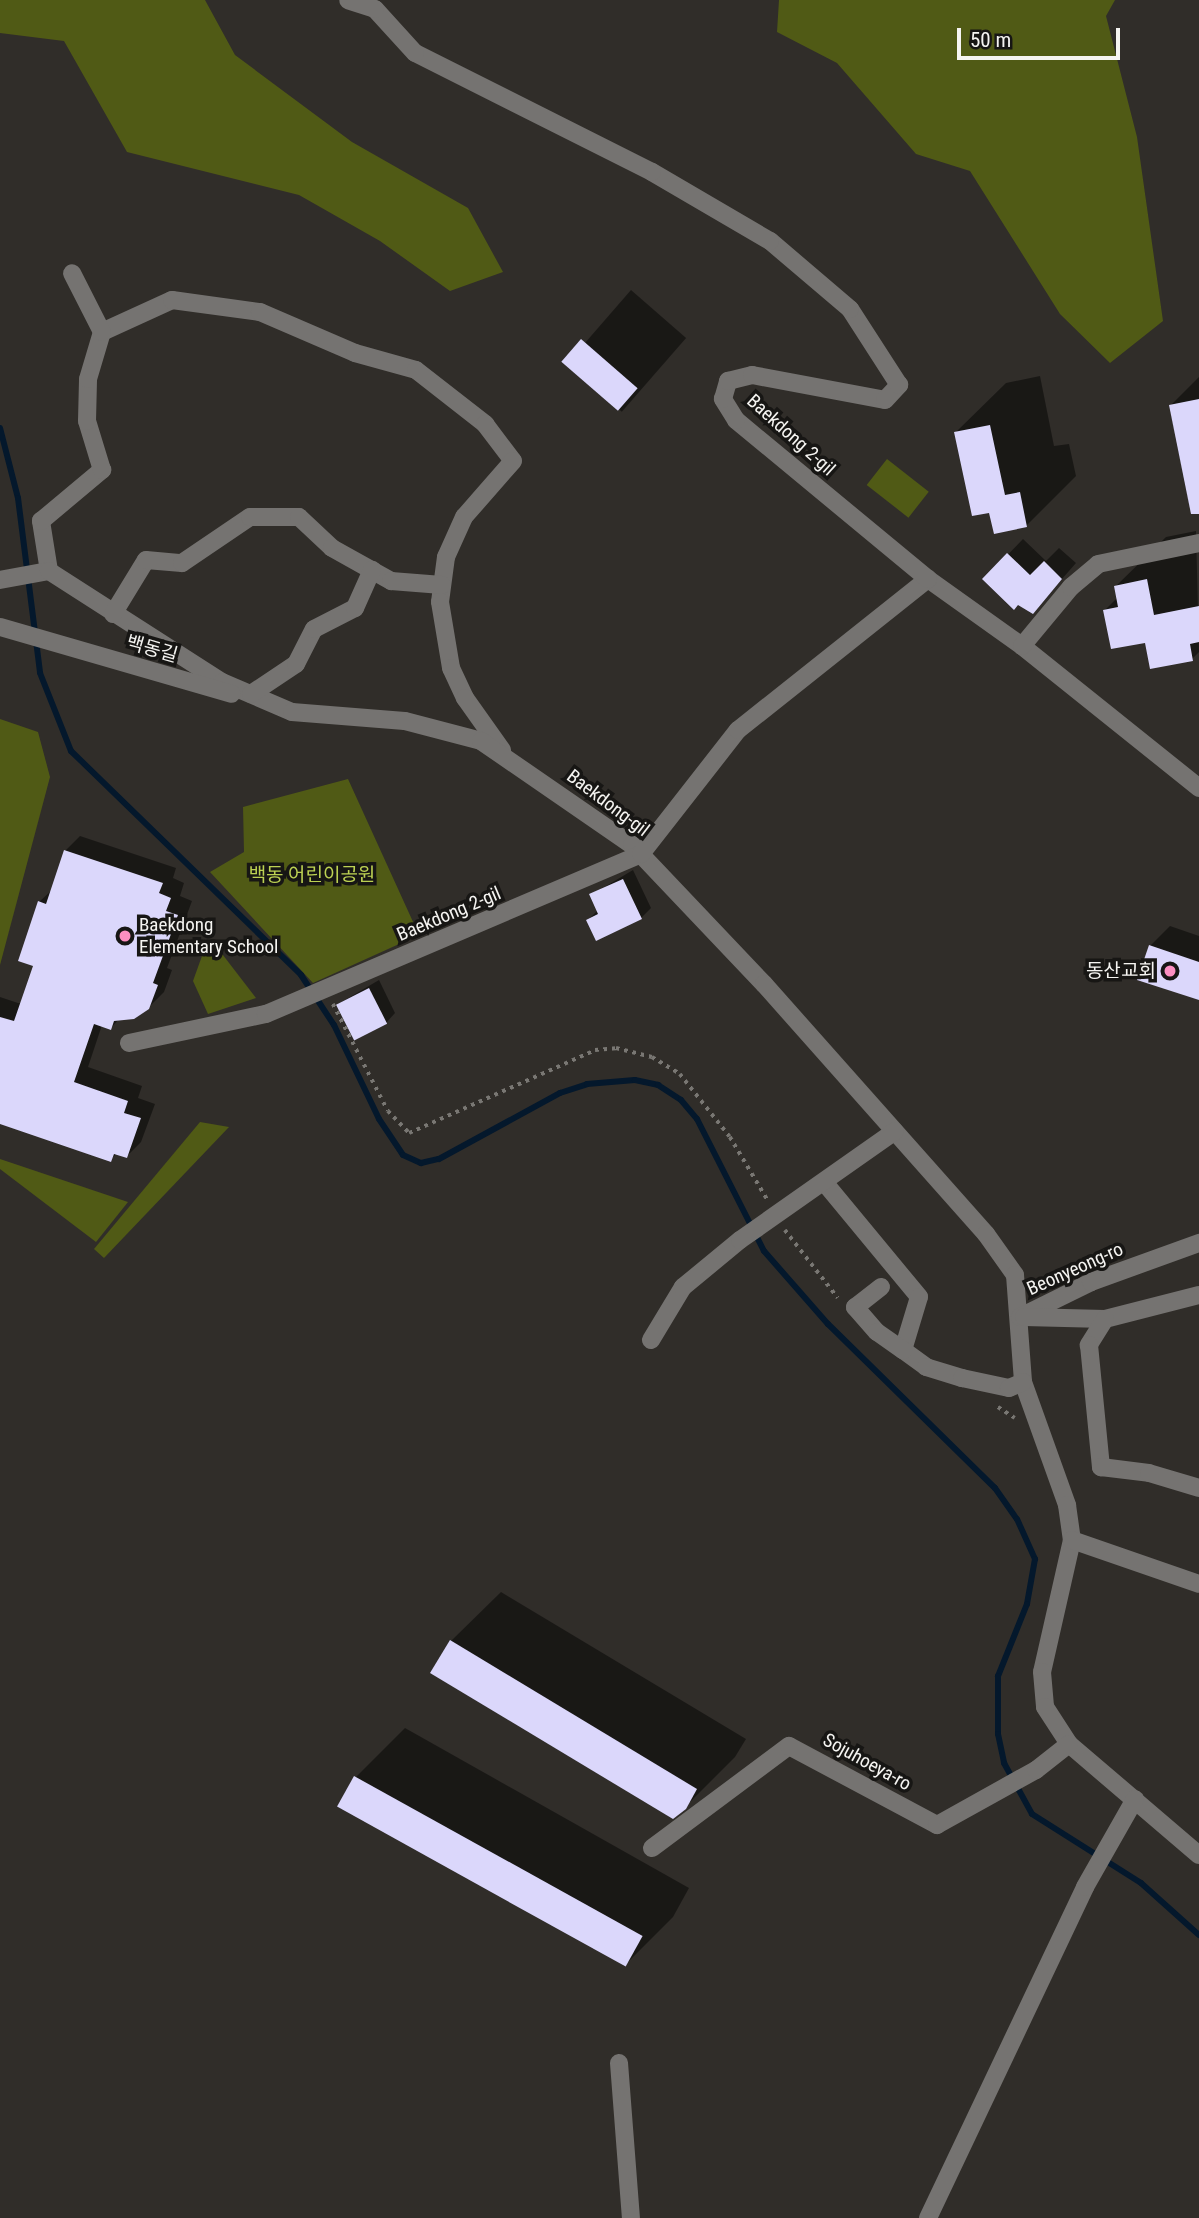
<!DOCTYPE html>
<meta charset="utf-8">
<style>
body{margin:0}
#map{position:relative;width:1199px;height:2218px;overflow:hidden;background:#302d29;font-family:"Roboto Condensed","Noto Sans KR",sans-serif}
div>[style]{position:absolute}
.green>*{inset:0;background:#505a15;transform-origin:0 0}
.shadow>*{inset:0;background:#0007;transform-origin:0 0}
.stream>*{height:6px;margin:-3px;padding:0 3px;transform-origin:3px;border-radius:3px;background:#04182c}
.building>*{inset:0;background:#dbd7fb;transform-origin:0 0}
.path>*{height:3.5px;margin-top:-1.75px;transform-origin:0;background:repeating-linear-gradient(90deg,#797773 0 3.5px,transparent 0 8.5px)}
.minor>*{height:18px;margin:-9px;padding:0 9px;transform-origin:9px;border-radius:9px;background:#757371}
.dots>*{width:19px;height:19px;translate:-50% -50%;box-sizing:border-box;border:4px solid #171614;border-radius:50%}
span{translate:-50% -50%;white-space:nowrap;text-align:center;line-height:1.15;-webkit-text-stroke:7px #171614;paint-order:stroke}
.street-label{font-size:19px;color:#f5f4f1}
.park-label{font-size:19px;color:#bcd153}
.poi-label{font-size:19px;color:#f5f4f1}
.left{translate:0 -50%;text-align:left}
.right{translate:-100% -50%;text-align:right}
.scale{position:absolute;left:957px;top:28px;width:163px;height:32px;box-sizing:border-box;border:4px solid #f5f4f1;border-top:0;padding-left:9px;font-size:21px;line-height:24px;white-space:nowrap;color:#f5f4f1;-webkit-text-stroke:5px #171614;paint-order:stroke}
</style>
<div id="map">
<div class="green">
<i style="clip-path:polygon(0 0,205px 0,235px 55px,352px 142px,468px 208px,503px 272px,450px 291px,380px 241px,299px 195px,127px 152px,64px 41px,0 33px)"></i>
<i style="clip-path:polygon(779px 0,1115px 0,1106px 16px,1137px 137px,1163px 321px,1110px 363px,1060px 314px,970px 171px,916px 154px,837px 63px,777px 32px)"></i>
<i style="left:887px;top:459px;width:53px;height:33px;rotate:38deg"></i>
<i style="clip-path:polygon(0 719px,38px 732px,50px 777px,0 965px)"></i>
<i style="clip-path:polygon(348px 779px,419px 935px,313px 983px,210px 872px,244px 852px,243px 807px)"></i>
<i style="clip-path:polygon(207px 942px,216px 946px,256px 998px,208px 1014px,193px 981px)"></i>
<i style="clip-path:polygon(200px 1122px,229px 1127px,104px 1258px,94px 1249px)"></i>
<i style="clip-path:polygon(0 1159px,128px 1202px,96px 1242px,0 1169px)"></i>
</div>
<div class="shadow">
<i style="left:631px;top:290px;width:73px;height:98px;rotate:41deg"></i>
<i style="clip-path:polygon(1040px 376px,1054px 446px,1069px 444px,1076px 476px,1026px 526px,991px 511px,956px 432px,1006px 383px)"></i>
<i style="clip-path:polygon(1199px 377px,1199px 485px,1170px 406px)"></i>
<i style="clip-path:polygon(1196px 531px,1199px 652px,1192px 659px,1146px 640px,1105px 610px,1118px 597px,1116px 586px,1166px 537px)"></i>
<i style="clip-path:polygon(1023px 539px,1046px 561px,1059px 548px,1076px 563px,1033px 612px,984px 579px)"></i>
<i style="clip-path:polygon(80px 836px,176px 868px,173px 878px,184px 883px,180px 896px,192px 901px,167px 968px,172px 970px,164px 992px,148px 1008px,119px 1019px,111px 1028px,102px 1025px,88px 1067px,142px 1086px,138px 1098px,155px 1104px,141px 1142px,127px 1156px,117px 1153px,110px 1160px,0 1122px,0 997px,21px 1004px,35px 965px,39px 902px,53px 889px,65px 851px)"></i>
<i style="clip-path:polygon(633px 870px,651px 908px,641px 918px,588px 920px,598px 910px,591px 895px)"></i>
<i style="clip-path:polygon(1170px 926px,1199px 936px,1199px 998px,1150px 946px)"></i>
<i style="clip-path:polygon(379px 980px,395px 1013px,386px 1023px,338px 1004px)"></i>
<i style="clip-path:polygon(501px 1592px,746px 1739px,735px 1757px,685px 1807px,451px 1641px)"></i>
<i style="clip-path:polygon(405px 1728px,689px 1888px,673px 1917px,624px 1966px,355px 1778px)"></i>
</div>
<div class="stream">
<i style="left:0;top:428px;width:72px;rotate:75.6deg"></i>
<i style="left:18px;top:498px;width:176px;rotate:82.8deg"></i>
<i style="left:40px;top:673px;width:84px;rotate:68.3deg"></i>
<i style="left:71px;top:751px;width:321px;rotate:44.2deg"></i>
<i style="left:301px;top:975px;width:60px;rotate:56.6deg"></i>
<i style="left:334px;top:1025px;width:104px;rotate:64.4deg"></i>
<i style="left:379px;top:1119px;width:43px;rotate:56.3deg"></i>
<i style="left:403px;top:1155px;width:20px;rotate:24deg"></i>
<i style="left:421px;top:1163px;width:18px;rotate:-13deg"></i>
<i style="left:439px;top:1159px;width:138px;rotate:-28.6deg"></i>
<i style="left:560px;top:1093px;width:28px;rotate:-18deg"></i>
<i style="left:587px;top:1084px;width:48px;rotate:-4.8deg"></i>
<i style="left:635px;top:1080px;width:24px;rotate:12deg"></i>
<i style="left:658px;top:1085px;width:27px;rotate:33deg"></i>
<i style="left:681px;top:1100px;width:25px;rotate:50deg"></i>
<i style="left:697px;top:1119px;width:148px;rotate:63.1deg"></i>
<i style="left:764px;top:1251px;width:97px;rotate:48.8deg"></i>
<i style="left:828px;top:1324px;width:234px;rotate:44.5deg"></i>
<i style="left:995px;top:1488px;width:38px;rotate:55deg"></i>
<i style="left:1017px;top:1519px;width:44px;rotate:65.8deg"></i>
<i style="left:1035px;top:1559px;width:46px;rotate:100.1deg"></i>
<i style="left:1027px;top:1604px;width:78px;rotate:111.9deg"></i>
<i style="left:998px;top:1676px;width:58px;rotate:90deg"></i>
<i style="left:998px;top:1734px;width:30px;rotate:78deg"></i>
<i style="left:1004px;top:1763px;width:58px;rotate:61.2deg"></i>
<i style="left:1032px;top:1814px;width:129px;rotate:32.3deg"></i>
<i style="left:1141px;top:1883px;width:78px;rotate:41.9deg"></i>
</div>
<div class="building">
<i style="left:581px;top:339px;width:75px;height:30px;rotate:41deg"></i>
<i style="clip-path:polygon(1199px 399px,1199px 514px,1191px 514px,1169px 405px)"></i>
<i style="clip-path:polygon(990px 425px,1005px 495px,1020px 492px,1027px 527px,994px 534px,989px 513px,972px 516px,954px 432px)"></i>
<i style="clip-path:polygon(1007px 553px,1030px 575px,1044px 561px,1062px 579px,1033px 614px,1018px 605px,1014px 610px,982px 579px)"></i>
<i style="clip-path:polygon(1147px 579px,1154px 615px,1199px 606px,1199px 642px,1190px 644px,1193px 661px,1150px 669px,1145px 643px,1111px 649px,1103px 610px,1118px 607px,1114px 586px)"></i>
<i style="clip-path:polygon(64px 850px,163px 883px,159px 893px,171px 898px,166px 911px,178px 915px,153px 983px,158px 985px,149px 1009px,134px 1019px,114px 1021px,111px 1030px,94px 1024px,74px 1082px,128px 1101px,124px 1113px,141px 1118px,127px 1158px,114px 1154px,111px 1162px,0 1124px,0 1017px,14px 1021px,33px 966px,18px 961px,38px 901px,46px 904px)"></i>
<i style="clip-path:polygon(623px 879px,642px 919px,596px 941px,586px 920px,598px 914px,589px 894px)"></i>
<i style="clip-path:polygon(1149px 945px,1199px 962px,1199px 1000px,1137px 980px)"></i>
<i style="left:369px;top:988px;width:40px;height:37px;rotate:63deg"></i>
<i style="clip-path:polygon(450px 1640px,697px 1789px,686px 1809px,673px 1819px,430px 1673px)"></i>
<i style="left:354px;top:1776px;width:330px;height:35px;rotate:29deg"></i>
</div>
<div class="path">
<i style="left:333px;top:1004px;width:120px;rotate:62.8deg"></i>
<i style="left:388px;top:1111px;width:30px;rotate:46deg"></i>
<i style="left:409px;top:1133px;width:204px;rotate:-24deg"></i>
<i style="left:595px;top:1050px;width:21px;rotate:-5deg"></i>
<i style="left:616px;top:1048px;width:37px;rotate:14deg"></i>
<i style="left:652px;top:1057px;width:33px;rotate:31deg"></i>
<i style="left:680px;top:1074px;width:80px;rotate:51.6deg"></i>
<i style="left:730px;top:1137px;width:72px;rotate:59.2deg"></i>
<i style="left:785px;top:1230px;width:86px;rotate:52.1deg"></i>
<i style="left:998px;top:1407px;width:20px;rotate:33deg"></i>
</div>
<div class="minor">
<i style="left:102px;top:332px;width:77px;rotate:-24.6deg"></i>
<i style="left:172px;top:300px;width:89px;rotate:7.8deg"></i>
<i style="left:260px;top:312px;width:103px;rotate:23.3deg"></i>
<i style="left:355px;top:353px;width:63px;rotate:15.6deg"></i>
<i style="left:416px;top:370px;width:88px;rotate:38deg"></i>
<i style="left:485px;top:424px;width:46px;rotate:52.9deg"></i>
<i style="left:513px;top:461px;width:74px;rotate:131.2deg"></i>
<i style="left:464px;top:517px;width:44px;rotate:114.2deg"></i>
<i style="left:446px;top:557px;width:45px;rotate:97.6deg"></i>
<i style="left:440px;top:602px;width:67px;rotate:80.5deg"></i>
<i style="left:451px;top:668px;width:33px;rotate:65deg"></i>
<i style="left:465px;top:698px;width:64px;rotate:54.6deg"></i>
<i style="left:49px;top:571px;width:51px;rotate:-99.1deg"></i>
<i style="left:41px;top:521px;width:80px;rotate:-39.9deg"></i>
<i style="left:102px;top:470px;width:51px;rotate:-107deg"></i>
<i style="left:87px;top:421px;width:42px;rotate:-88.6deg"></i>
<i style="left:88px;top:379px;width:49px;rotate:-73.4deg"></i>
<i style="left:102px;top:332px;width:66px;rotate:-117deg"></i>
<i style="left:928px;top:579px;width:115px;rotate:35.5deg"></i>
<i style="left:1022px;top:646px;width:227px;rotate:38.7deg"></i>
<i style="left:0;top:580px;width:50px;rotate:-10.4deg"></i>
<i style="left:49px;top:571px;width:206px;rotate:32.7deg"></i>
<i style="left:222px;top:682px;width:76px;rotate:23.2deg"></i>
<i style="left:292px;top:712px;width:113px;rotate:4.6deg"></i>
<i style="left:405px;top:721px;width:79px;rotate:14.7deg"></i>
<i style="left:481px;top:741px;width:183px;rotate:34.6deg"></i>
<i style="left:632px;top:845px;width:192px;rotate:46.5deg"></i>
<i style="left:764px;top:984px;width:334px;rotate:48.4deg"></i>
<i style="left:986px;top:1234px;width:50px;rotate:54.7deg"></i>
<i style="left:1015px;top:1275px;width:107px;rotate:85.7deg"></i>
<i style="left:1023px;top:1382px;width:131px;rotate:70.3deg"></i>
<i style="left:1067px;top:1505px;width:35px;rotate:82deg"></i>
<i style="left:1072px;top:1540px;width:135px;rotate:102.8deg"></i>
<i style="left:1042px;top:1672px;width:35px;rotate:85deg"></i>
<i style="left:1045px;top:1707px;width:44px;rotate:57deg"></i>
<i style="left:1069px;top:1744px;width:171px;rotate:40.5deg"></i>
<i style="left:113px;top:614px;width:63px;rotate:-58.6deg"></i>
<i style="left:146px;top:560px;width:36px;rotate:5deg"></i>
<i style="left:182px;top:563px;width:82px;rotate:-34.1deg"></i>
<i style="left:250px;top:517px;width:49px"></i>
<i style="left:299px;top:517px;width:45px;rotate:43.2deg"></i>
<i style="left:332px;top:548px;width:68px;rotate:29.2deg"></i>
<i style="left:391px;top:581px;width:51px;rotate:4.5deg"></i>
<i style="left:0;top:627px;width:241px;rotate:16.1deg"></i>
<i style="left:1022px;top:646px;width:77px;rotate:-50.3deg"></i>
<i style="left:1071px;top:587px;width:35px;rotate:-40deg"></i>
<i style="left:1098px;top:564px;width:103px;rotate:-11.7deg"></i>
<i style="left:251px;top:694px;width:54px;rotate:-33.7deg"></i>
<i style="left:296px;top:664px;width:39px;rotate:-63deg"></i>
<i style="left:314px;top:629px;width:46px;rotate:-27.1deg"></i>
<i style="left:355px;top:608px;width:42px;rotate:-65.9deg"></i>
<i style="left:129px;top:1043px;width:140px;rotate:-12deg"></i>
<i style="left:266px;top:1014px;width:408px;rotate:-23.1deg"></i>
<i style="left:641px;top:854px;width:157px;rotate:-52deg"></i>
<i style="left:738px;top:730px;width:243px;rotate:-38.5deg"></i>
<i style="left:928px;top:579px;width:249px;rotate:-140.4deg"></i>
<i style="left:736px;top:420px;width:25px;rotate:-122deg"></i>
<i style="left:723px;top:399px;width:19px;rotate:-74deg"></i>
<i style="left:728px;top:381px;width:25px;rotate:-14deg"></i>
<i style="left:752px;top:375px;width:135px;rotate:10.6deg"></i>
<i style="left:885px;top:400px;width:21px;rotate:-47deg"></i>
<i style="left:899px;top:385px;width:90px;rotate:-122.8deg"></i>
<i style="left:850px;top:309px;width:105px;rotate:-139.6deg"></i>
<i style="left:770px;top:241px;width:137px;rotate:-149.7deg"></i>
<i style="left:652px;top:172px;width:265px;rotate:-153.3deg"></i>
<i style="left:415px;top:53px;width:59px;rotate:-132.3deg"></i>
<i style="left:375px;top:9px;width:28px;rotate:-162deg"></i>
<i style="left:824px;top:1182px;width:149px;rotate:50.4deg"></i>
<i style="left:919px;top:1297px;width:55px;rotate:106.8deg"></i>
<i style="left:903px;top:1350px;width:29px;rotate:36deg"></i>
<i style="left:926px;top:1367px;width:38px;rotate:17deg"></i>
<i style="left:962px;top:1378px;width:48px;rotate:12deg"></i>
<i style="left:1009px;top:1388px;width:15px;rotate:-23deg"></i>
<i style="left:881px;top:1287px;width:33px;rotate:142deg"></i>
<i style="left:855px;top:1307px;width:33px;rotate:49deg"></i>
<i style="left:877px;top:1332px;width:32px;rotate:35deg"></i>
<i style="left:1020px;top:1317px;width:79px;rotate:-26.2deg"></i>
<i style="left:1091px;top:1282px;width:115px;rotate:-19.9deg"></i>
<i style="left:1024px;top:1317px;width:81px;rotate:1.4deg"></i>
<i style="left:1105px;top:1319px;width:97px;rotate:-14.3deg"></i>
<i style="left:1105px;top:1319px;width:31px;rotate:122deg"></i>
<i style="left:1089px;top:1345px;width:123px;rotate:84.4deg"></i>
<i style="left:1101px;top:1467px;width:48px;rotate:7.1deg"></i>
<i style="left:1149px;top:1473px;width:52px;rotate:16.7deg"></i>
<i style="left:651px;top:1340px;width:62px;rotate:-58.9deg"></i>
<i style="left:683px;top:1287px;width:74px;rotate:-39.5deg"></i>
<i style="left:740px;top:1240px;width:189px;rotate:-35.1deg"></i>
<i style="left:1072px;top:1540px;width:134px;rotate:19.1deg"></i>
<i style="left:652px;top:1848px;width:171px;rotate:-36.7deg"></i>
<i style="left:789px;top:1746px;width:168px;rotate:28.1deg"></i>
<i style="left:937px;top:1825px;width:113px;rotate:-29.1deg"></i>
<i style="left:1036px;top:1770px;width:42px;rotate:-38.2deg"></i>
<i style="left:619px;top:2063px;width:155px;rotate:85.6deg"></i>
<i style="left:928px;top:2218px;width:366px;rotate:-64.6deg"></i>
<i style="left:1085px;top:1887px;width:101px;rotate:-60.4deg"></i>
</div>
<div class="dots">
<i style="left:125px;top:936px;background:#fc8fc1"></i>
<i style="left:1170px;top:971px;background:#fc8fc1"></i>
</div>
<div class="street-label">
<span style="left:791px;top:435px;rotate:42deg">Baekdong 2-gil</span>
<span style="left:152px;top:649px;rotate:16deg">백동길</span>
<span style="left:608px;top:803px;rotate:37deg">Baekdong-gil</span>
<span style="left:449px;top:914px;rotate:-23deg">Baekdong 2-gil</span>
<span style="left:1075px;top:1269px;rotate:-24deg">Beonyeong-ro</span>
<span style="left:867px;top:1762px;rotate:29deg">Sojuhoeya-ro</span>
</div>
<div class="park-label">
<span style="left:312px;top:875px">백동 어린이공원</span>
</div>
<div class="poi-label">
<span class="left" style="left:139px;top:936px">Baekdong<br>Elementary School</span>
<span class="right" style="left:1156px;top:971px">동산교회</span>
</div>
<div class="scale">50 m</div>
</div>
